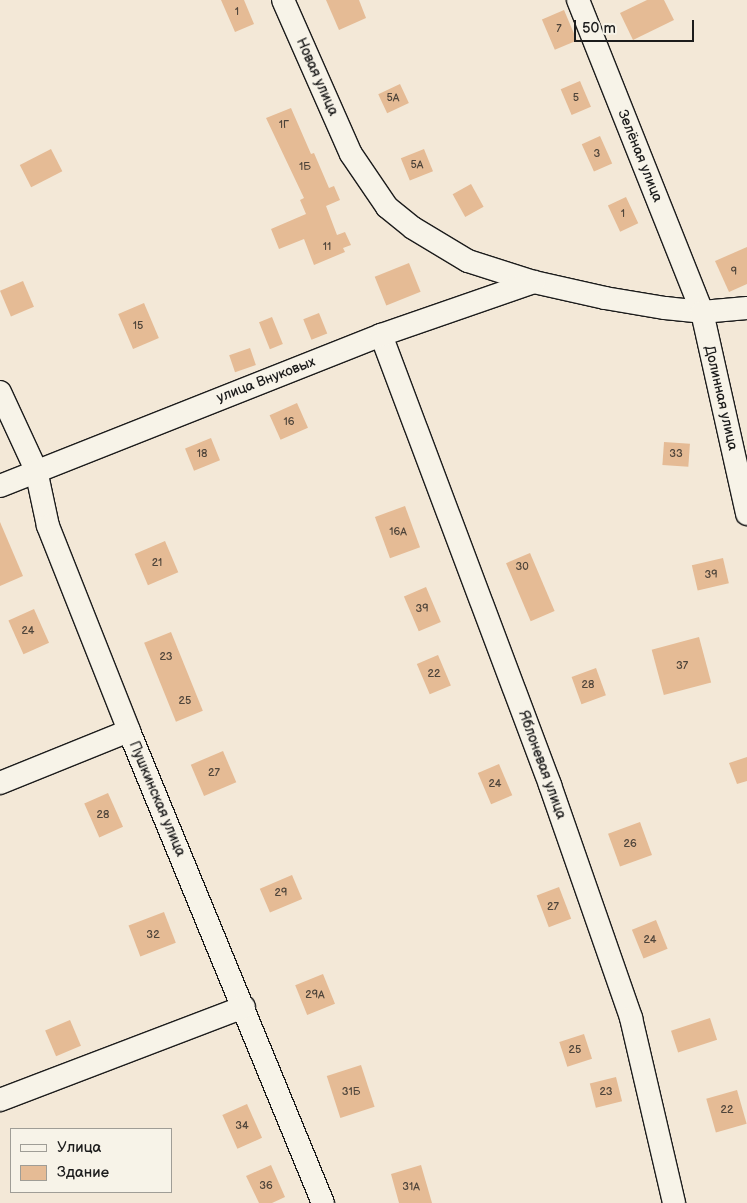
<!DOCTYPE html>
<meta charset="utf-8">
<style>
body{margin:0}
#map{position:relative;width:747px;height:1203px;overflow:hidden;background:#f3e8d7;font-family:"Balsamiq Sans",sans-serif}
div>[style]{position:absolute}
.building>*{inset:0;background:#e5bb95;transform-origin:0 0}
.roads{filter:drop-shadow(1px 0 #1c1c1c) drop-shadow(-1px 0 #1c1c1c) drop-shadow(0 1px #1c1c1c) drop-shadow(0 -1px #1c1c1c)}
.minor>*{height:22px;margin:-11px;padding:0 11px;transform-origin:11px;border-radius:11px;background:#f7f3e8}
span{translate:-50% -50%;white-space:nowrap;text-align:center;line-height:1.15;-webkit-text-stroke:4px #f7f3e8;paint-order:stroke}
.number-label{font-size:11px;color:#4e443a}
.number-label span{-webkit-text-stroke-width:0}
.street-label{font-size:14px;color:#1c1c1c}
.legend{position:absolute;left:10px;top:1128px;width:162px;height:65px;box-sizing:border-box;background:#f7f3e8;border:1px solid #9f9d96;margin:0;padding:6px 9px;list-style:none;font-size:15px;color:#1c1c1c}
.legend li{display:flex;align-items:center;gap:10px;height:25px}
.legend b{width:25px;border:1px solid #9f9d96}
.scale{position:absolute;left:574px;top:20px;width:120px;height:22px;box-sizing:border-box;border:2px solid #1c1c1c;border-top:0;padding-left:6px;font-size:15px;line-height:18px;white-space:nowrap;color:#1c1c1c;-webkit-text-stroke:4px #f7f3e8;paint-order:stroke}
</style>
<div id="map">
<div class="building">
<i style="clip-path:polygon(221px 0,244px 0,254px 24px,235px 32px)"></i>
<i style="clip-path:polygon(326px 0,359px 0,366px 18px,339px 30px)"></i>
<i style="clip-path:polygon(647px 0,664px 0,674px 20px,633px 40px,620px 13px)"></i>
<i style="left:564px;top:10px;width:33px;height:24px;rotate:67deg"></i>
<i style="left:580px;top:81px;width:28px;height:21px;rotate:67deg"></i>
<i style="left:400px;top:84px;width:21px;height:24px;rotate:65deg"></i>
<i style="clip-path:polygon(291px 108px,311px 154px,314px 153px,329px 188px,334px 186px,340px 200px,326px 206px,337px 235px,345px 232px,351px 245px,343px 248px,345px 252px,314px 265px,304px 239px,279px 249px,271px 229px,306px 214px,300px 200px,304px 198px,266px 118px)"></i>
<i style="left:600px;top:136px;width:30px;height:20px;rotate:66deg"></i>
<i style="left:51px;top:149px;width:25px;height:35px;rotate:63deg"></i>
<i style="left:424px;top:149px;width:24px;height:25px;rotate:68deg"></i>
<i style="left:471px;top:184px;width:26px;height:21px;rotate:61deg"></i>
<i style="left:626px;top:197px;width:29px;height:20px;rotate:65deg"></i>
<i style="clip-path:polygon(747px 247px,747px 284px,729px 292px,715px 261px)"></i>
<i style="left:409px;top:263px;width:31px;height:37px;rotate:68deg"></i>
<i style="left:23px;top:281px;width:28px;height:25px;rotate:67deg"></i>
<i style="left:144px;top:303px;width:38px;height:28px;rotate:67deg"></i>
<i style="left:319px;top:313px;width:22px;height:17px;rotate:68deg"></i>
<i style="left:272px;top:317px;width:29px;height:14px;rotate:68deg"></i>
<i style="left:250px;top:348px;width:18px;height:22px;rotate:71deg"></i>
<i style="left:297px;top:403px;width:27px;height:30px;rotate:66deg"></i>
<i style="left:211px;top:438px;width:24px;height:28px;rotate:68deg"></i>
<i style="left:664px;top:442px;width:26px;height:23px;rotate:4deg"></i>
<i style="left:405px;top:506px;width:44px;height:32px;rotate:70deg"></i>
<i style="clip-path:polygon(0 522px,23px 576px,0 586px)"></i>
<i style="left:165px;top:541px;width:34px;height:33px;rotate:67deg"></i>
<i style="left:530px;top:553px;width:63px;height:26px;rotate:67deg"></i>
<i style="left:723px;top:558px;width:26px;height:32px;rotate:77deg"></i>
<i style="left:426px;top:587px;width:38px;height:24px;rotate:67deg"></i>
<i style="left:34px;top:609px;width:37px;height:28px;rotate:66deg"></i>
<i style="left:171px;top:632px;width:85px;height:29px;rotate:68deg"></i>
<i style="left:699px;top:637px;width:47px;height:49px;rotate:75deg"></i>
<i style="left:438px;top:655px;width:33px;height:23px;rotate:67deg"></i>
<i style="left:596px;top:668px;width:29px;height:26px;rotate:70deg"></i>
<i style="left:223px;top:751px;width:34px;height:35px;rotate:67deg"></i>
<i style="clip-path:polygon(747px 757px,747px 781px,737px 784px,729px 763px)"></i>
<i style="left:499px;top:764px;width:34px;height:23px;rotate:67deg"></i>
<i style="left:108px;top:793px;width:37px;height:26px;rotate:66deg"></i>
<i style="left:640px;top:822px;width:35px;height:34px;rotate:70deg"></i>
<i style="left:292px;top:875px;width:26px;height:35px;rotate:67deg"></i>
<i style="left:559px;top:887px;width:34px;height:24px;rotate:69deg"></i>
<i style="left:164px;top:912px;width:33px;height:38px;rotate:69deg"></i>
<i style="left:656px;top:920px;width:31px;height:26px;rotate:68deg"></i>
<i style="left:323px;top:974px;width:32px;height:30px;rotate:68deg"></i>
<i style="left:710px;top:1018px;width:23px;height:41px;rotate:72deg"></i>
<i style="left:70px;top:1020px;width:28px;height:27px;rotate:67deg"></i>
<i style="left:584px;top:1034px;width:26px;height:26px;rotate:72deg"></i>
<i style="left:361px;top:1065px;width:44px;height:36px;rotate:72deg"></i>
<i style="left:616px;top:1077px;width:25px;height:27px;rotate:76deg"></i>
<i style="left:737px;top:1090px;width:35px;height:32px;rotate:74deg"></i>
<i style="left:247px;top:1104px;width:37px;height:27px;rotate:66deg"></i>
<i style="clip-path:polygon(271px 1165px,285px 1197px,272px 1203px,259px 1203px,246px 1176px)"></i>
<i style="clip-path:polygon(421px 1165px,432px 1203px,399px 1203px,391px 1174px)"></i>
</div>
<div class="roads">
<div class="minor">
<i style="left:283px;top:0;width:168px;rotate:66.2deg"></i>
<i style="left:351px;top:154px;width:64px;rotate:55.8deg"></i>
<i style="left:387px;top:207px;width:33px;rotate:39deg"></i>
<i style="left:413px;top:228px;width:64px;rotate:31deg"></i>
<i style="left:468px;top:261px;width:69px;rotate:17.7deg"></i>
<i style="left:534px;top:282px;width:73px;rotate:12.7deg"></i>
<i style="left:605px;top:298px;width:61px;rotate:9.5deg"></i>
<i style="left:665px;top:308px;width:37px;rotate:6deg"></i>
<i style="left:702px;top:312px;width:45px;rotate:-5.1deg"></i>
<i style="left:578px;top:0;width:336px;rotate:68.3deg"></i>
<i style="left:702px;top:312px;width:207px;rotate:77.4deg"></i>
<i style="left:381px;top:335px;width:481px;rotate:69.4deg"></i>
<i style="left:550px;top:785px;width:247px;rotate:70.8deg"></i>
<i style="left:631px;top:1018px;width:190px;rotate:76.9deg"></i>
<i style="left:0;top:392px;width:86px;rotate:65.2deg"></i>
<i style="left:36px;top:470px;width:57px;rotate:77.9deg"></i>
<i style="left:48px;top:526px;width:220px;rotate:68.4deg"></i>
<i style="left:129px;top:731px;width:510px;rotate:67.66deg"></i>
<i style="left:0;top:486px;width:410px;rotate:-21.6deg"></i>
<i style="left:381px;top:335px;width:162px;rotate:-19.1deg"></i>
<i style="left:0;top:783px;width:139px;rotate:-22deg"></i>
<i style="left:0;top:1100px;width:261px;rotate:-20.9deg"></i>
</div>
</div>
<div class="number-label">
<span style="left:237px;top:12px">1</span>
<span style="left:559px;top:29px">7</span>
<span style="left:393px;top:98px">5А</span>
<span style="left:576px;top:98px">5</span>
<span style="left:284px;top:125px">1Г</span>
<span style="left:597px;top:154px">3</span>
<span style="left:417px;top:165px">5А</span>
<span style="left:305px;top:167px">1Б</span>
<span style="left:623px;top:214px">1</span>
<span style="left:327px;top:247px">11</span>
<span style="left:734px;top:272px">9</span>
<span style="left:138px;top:326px">15</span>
<span style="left:289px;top:422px">16</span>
<span style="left:202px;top:454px">18</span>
<span style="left:676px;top:454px">33</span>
<span style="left:398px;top:532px">16А</span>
<span style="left:157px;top:563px">21</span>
<span style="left:522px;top:567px">30</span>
<span style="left:711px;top:575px">39</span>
<span style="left:422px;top:609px">39</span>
<span style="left:28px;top:631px">24</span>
<span style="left:166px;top:657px">23</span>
<span style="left:682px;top:666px">37</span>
<span style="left:434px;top:674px">22</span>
<span style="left:588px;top:685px">28</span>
<span style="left:185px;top:701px">25</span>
<span style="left:214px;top:773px">27</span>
<span style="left:495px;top:784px">24</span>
<span style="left:103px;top:815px">28</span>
<span style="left:630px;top:844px">26</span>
<span style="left:281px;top:893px">29</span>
<span style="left:553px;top:907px">27</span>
<span style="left:153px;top:935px">32</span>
<span style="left:650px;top:940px">24</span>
<span style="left:315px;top:995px">29А</span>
<span style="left:575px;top:1050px">25</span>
<span style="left:351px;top:1092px">31Б</span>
<span style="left:606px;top:1092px">23</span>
<span style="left:727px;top:1110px">22</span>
<span style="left:242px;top:1126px">34</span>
<span style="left:266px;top:1186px">36</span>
<span style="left:411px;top:1187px">31А</span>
</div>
<div class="street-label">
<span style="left:317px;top:77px;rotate:66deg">Новая улица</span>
<span style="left:640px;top:156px;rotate:68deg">Зелёная улица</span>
<span style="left:266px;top:380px;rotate:-21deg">улица Внуковых</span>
<span style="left:721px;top:398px;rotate:77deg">Долинная улица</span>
<span style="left:542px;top:765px;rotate:70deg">Яблоневая улица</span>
<span style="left:157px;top:799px;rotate:67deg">Пушкинская улица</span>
</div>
<ul class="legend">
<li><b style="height:6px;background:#f7f3e8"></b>Улица</li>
<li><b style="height:14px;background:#e5bb95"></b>Здание</li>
</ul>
<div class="scale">50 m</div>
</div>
